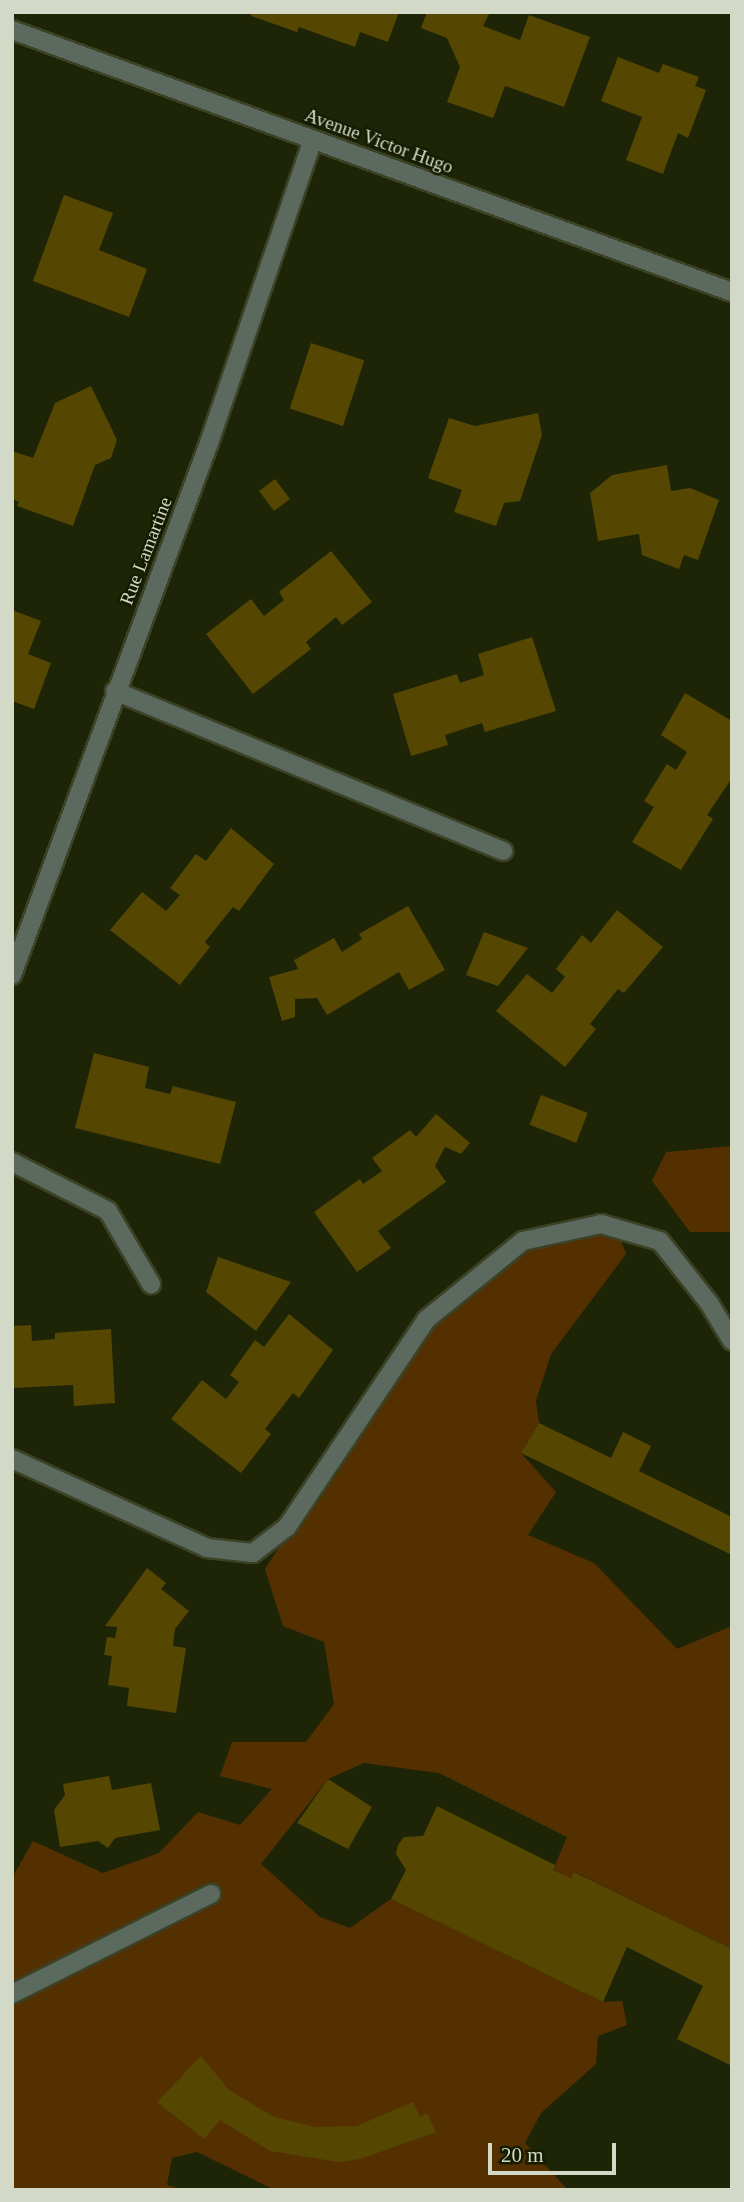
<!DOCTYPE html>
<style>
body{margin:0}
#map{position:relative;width:744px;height:2202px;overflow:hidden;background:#1e2507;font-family:"Times New Roman",serif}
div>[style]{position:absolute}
.green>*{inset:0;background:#543000}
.building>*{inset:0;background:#554602;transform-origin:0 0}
.roads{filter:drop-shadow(2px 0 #3b4226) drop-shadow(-2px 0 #3b4226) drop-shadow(0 2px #3b4226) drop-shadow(0 -2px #3b4226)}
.minor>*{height:18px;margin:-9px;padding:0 9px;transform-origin:9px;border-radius:9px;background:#5c695e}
span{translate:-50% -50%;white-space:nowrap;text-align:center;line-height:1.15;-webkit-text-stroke:5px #151c00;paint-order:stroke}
.street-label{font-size:19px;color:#d3d9c7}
.frame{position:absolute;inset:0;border:14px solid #d3d9c7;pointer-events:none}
.scale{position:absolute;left:488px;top:2143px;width:128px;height:32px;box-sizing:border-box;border:4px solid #d3d9c7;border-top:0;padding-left:9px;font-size:21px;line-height:24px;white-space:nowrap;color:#d3d9c7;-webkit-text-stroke:5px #151c00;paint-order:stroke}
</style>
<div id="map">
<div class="green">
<i style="clip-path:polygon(732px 1146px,732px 1232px,690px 1232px,652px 1181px,666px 1152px)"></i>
<i style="clip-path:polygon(579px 1219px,614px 1222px,626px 1254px,551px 1354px,536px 1401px,539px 1423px,521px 1453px,556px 1492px,528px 1535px,594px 1563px,677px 1649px,732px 1626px,732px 1949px,575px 1872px,571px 1878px,553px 1870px,567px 1837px,439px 1773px,364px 1763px,328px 1779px,261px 1864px,320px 1917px,350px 1928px,391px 1899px,603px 2002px,622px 2001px,627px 2025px,598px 2036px,596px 2064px,541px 2113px,525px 2143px,568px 2190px,275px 2190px,197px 2152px,172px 2158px,167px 2185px,184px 2190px,12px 2190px,12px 1878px,33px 1841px,103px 1873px,159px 1853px,198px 1812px,240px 1825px,272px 1789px,220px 1776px,232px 1742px,306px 1742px,334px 1704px,324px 1642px,283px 1626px,265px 1569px,397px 1365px,454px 1297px,520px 1248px)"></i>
</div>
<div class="building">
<i style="clip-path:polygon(252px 12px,399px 12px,388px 42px,360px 32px,355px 47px,299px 27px,297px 32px,251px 16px)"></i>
<i style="clip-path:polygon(427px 12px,490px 12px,483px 26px,520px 40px,529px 15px,590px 37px,564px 107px,505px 86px,493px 118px,447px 102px,460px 67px,447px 38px,421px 28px)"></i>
<i style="clip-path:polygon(618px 57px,659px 73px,663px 64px,699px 77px,695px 86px,706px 90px,688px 138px,678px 133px,663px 174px,626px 160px,642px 117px,601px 101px)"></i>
<i style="clip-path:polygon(64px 195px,113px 213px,99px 250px,147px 269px,129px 317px,33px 281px)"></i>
<i style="left:311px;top:343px;width:56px;height:69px;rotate:18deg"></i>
<i style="clip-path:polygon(91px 386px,117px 440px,111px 458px,95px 465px,73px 526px,17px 506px,19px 502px,12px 499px,12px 451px,33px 458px,55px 403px)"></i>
<i style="clip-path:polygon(538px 413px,542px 435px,520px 501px,504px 503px,496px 526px,454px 512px,462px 490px,428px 478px,449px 418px,475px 426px)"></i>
<i style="clip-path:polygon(667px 465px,671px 491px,690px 488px,719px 500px,698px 560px,684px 555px,679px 569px,642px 555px,639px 534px,598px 541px,590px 493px,612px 475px)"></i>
<i style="left:275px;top:479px;width:25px;height:20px;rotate:53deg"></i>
<i style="clip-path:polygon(331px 551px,372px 602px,342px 625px,336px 617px,306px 642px,311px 649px,253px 694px,206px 634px,251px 599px,264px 616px,284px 600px,279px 592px)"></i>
<i style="clip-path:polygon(12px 610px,41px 621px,28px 654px,51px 663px,34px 709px,12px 701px)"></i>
<i style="clip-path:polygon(532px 637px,556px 711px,485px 732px,482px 723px,445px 735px,448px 745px,411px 756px,393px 694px,457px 674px,460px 683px,484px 675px,478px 654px)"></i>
<i style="clip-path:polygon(685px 693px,732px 721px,732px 778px,707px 815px,713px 819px,681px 870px,632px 842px,654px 807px,644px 801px,667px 764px,676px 770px,687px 752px,661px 735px)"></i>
<i style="clip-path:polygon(231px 828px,274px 864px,239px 911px,233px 907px,205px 942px,210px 947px,180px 985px,110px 930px,142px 892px,166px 911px,180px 895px,170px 888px,196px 854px,206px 861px)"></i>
<i style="clip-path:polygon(408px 906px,445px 970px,409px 990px,399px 972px,327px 1015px,317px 998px,295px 999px,295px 1017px,282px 1021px,269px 977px,298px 969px,294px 960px,334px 938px,342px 952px,362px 939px,359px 934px)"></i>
<i style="clip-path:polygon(617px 910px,663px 947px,624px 993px,618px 989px,590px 1024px,596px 1029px,565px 1067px,496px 1011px,527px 974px,552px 993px,565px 977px,556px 969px,582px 935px,591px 943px)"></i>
<i style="clip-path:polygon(484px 932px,528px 948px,498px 986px,466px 975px)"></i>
<i style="clip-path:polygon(94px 1053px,149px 1067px,145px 1088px,170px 1094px,173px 1086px,236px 1102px,220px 1164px,75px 1128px)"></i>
<i style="left:541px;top:1095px;width:50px;height:32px;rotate:21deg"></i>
<i style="clip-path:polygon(436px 1114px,470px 1143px,461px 1154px,445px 1147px,435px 1166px,446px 1182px,378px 1231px,391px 1248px,357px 1272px,314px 1212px,360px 1179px,363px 1184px,382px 1171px,372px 1158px,410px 1130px,416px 1137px)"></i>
<i style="clip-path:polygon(218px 1257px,291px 1282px,256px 1331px,206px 1292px)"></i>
<i style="clip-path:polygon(289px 1314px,333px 1350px,299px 1398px,293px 1393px,265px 1429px,271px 1434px,241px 1473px,171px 1419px,202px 1380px,226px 1399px,239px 1382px,230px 1375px,255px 1340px,264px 1347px)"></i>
<i style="clip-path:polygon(31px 1325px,32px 1341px,55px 1339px,55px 1333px,111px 1329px,115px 1403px,74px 1406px,73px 1385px,12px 1388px,12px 1326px)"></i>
<i style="clip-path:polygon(539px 1423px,611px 1458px,623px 1432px,651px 1446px,639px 1471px,732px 1517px,732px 1555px,521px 1453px)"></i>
<i style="clip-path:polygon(147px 1568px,166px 1583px,161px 1589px,189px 1611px,175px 1629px,173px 1646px,186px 1648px,176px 1713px,127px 1706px,129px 1688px,108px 1685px,112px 1656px,104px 1655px,107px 1637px,115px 1638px,117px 1627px,105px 1626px)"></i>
<i style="clip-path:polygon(109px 1776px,112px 1790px,151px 1783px,160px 1830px,115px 1838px,108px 1848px,98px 1841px,60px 1847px,54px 1810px,65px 1795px,63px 1784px)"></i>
<i style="clip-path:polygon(328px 1779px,372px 1807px,348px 1849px,297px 1823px)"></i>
<i style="clip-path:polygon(437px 1806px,555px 1865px,553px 1870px,571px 1878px,574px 1872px,732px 1949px,732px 2066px,677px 2039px,703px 1986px,627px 1947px,603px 2002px,391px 1899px,406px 1870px,396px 1854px,398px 1845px,404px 1837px,423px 1836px)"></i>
<i style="clip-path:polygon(201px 2056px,229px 2090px,274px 2117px,315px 2127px,357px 2126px,413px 2102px,420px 2117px,427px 2113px,436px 2132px,360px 2159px,338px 2162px,270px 2151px,220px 2120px,204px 2139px,157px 2102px)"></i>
</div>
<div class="roads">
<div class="minor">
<i style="left:12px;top:30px;width:766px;rotate:20deg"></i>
<i style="left:115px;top:691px;width:420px;rotate:22.4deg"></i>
<i style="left:12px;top:975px;width:567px;rotate:-69.68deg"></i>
<i style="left:209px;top:443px;width:320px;rotate:-71.1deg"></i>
<i style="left:12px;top:1162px;width:108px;rotate:27deg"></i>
<i style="left:108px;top:1211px;width:85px;rotate:59.5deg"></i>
<i style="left:12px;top:1459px;width:214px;rotate:24.5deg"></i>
<i style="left:207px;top:1548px;width:46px;rotate:6.2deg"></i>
<i style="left:253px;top:1553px;width:43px;rotate:-37.4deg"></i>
<i style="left:287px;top:1527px;width:251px;rotate:-56.1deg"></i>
<i style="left:427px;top:1319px;width:124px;rotate:-39.1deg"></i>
<i style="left:523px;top:1241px;width:80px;rotate:-12.3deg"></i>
<i style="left:601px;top:1224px;width:61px;rotate:16.1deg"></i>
<i style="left:660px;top:1241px;width:79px;rotate:51.7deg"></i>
<i style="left:709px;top:1303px;width:44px;rotate:58.8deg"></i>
<i style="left:12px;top:1994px;width:223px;rotate:-26.7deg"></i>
</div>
</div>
<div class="street-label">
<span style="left:379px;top:141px;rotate:20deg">Avenue Victor Hugo</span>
<span style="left:146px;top:551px;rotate:-69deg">Rue Lamartine</span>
</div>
<div class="frame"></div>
<div class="scale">20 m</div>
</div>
